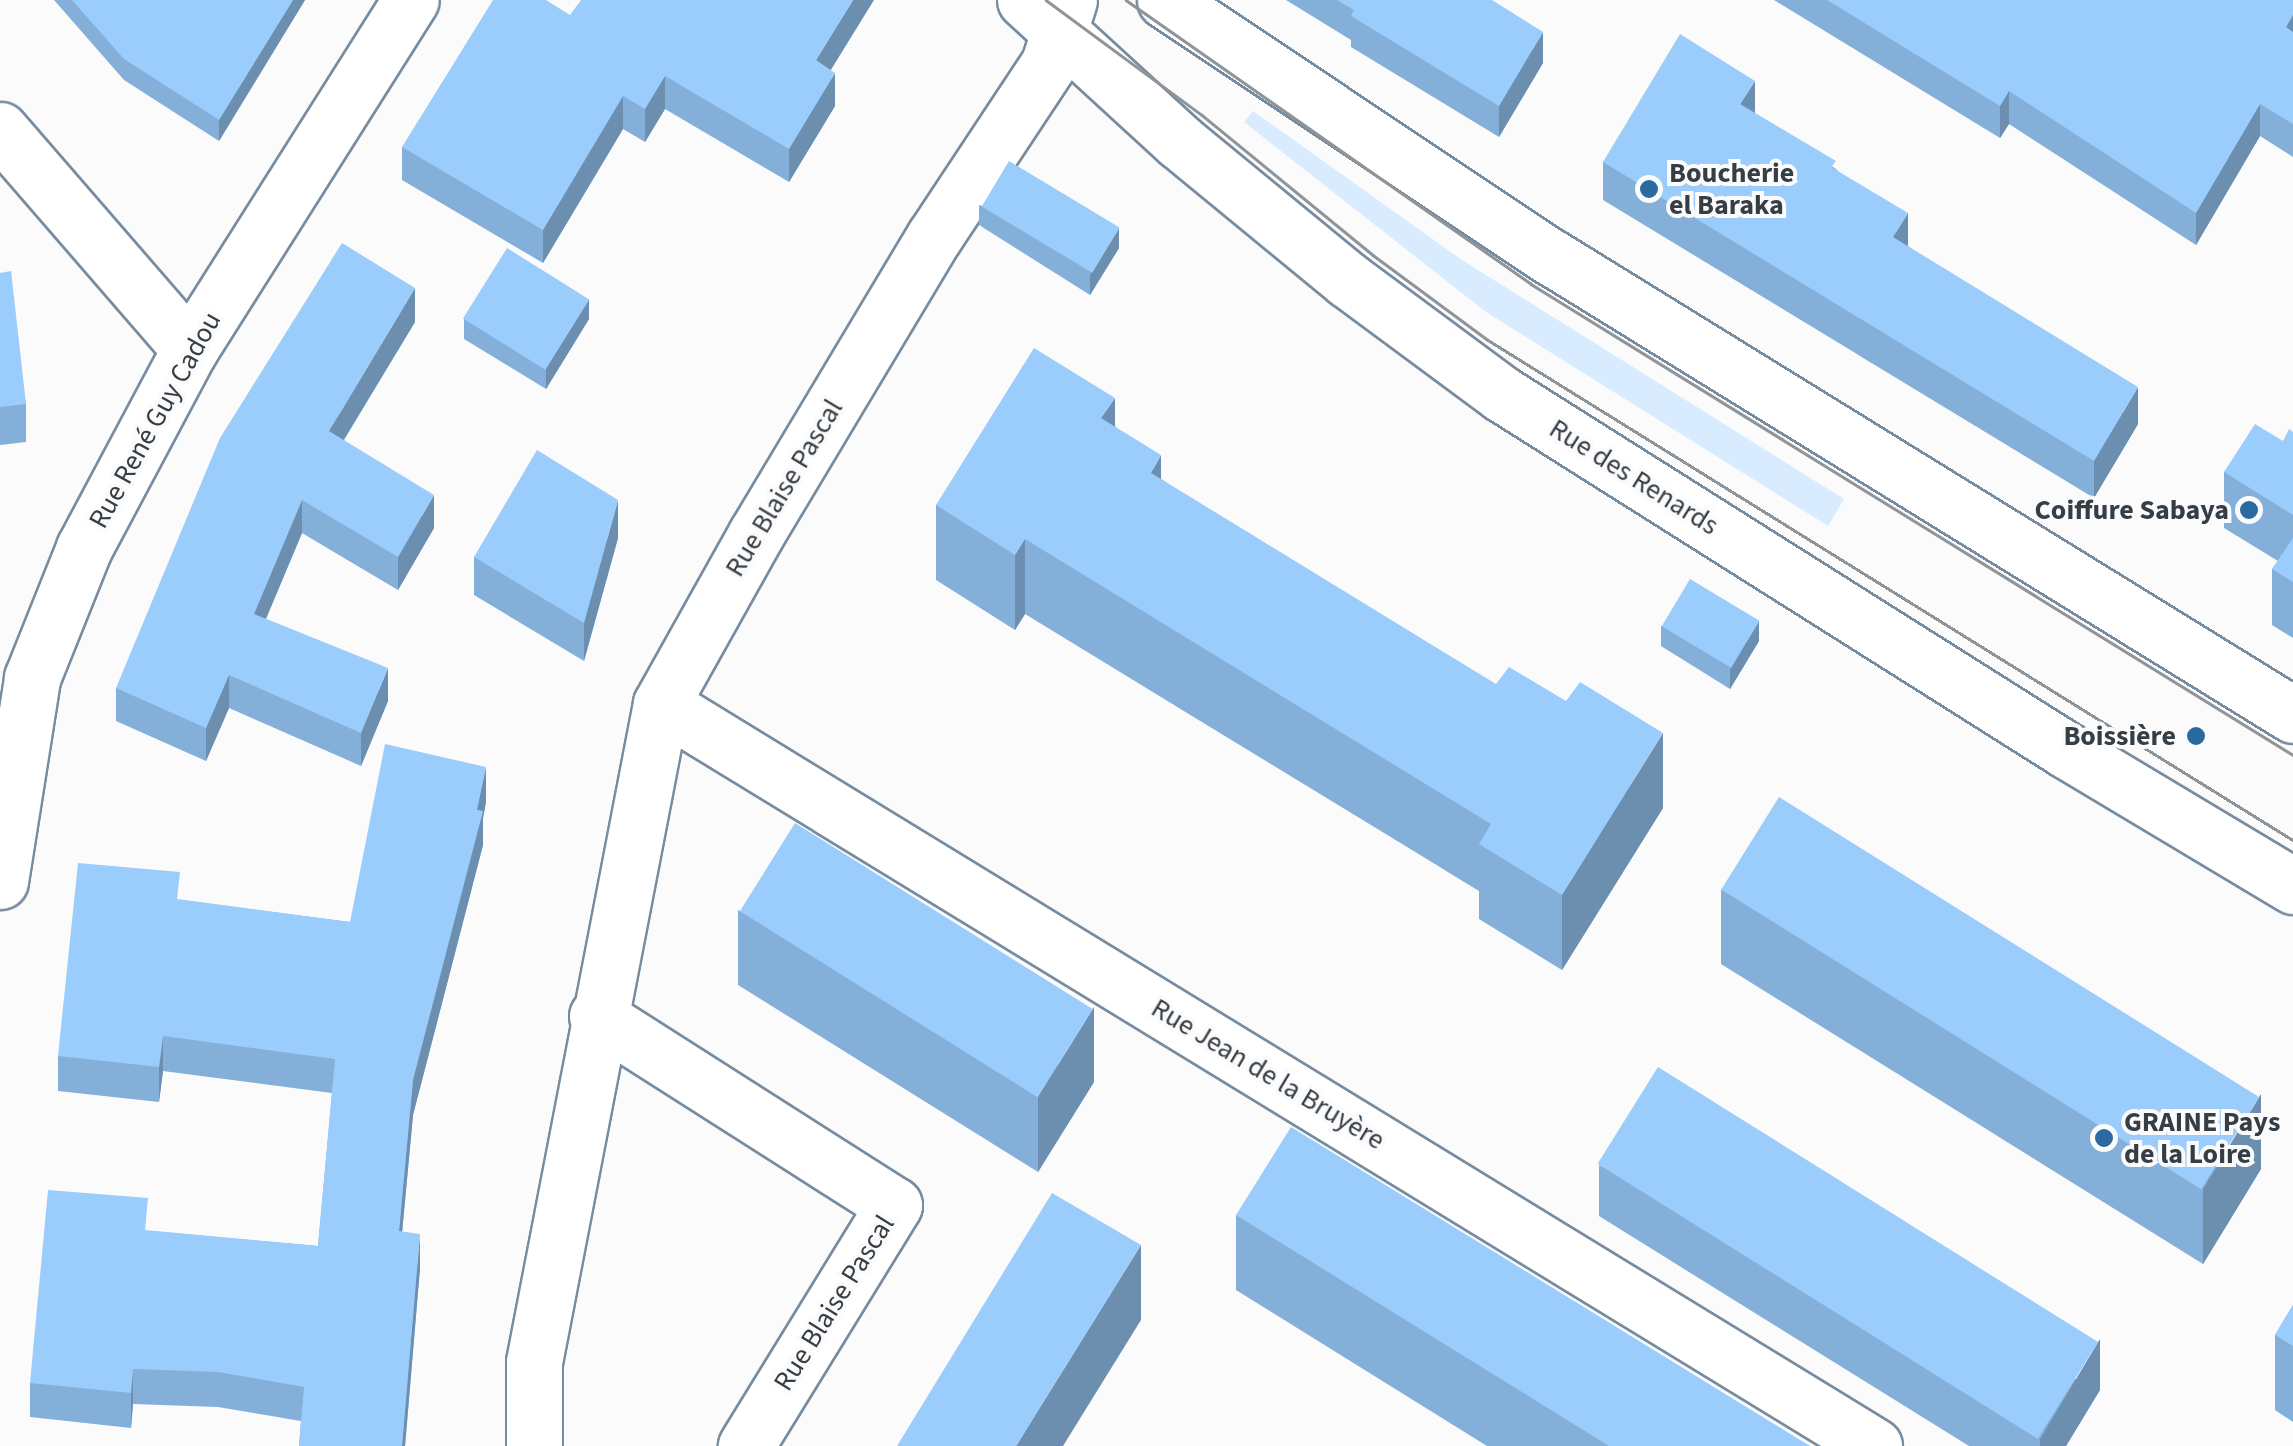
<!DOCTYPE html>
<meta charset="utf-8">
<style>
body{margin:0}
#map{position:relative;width:2293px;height:1446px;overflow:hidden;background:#fbfbfb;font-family:"Source Sans 3",sans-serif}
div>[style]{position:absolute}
.green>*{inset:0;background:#d9ecff}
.roads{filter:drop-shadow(2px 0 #788c9f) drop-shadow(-2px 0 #788c9f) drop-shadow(0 2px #788c9f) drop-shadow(0 -2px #788c9f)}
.street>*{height:55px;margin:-27.5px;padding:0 27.5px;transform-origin:27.5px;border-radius:27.5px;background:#fff}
.secondary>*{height:55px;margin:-27.5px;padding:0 27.5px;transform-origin:27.5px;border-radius:27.5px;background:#fff}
.tram>*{height:2.5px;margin:-1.25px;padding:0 1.25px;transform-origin:1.25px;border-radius:1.25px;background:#8f9498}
.wall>*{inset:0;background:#84afd9}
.shaded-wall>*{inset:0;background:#6c8fb0}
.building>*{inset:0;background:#9accfc;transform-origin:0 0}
.dots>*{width:28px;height:28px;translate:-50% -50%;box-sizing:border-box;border:5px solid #fbfbfb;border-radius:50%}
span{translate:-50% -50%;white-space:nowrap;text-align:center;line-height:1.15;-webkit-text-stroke:8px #fbfbfb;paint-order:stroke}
.poi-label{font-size:28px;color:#353d45;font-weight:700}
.left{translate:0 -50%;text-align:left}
.right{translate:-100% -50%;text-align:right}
.street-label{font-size:28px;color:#353d45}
</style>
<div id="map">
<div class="green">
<i style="clip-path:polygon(1253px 111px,1462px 260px,1844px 499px,1828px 526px,1486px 312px,1244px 122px)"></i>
</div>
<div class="roads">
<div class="street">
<i style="left:0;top:130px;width:290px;rotate:49.1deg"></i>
<i style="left:661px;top:704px;width:1422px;rotate:31.45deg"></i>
<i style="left:0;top:881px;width:206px;rotate:-81deg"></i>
<i style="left:32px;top:678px;width:140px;rotate:-68.2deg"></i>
<i style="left:84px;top:548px;width:225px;rotate:-62deg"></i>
<i style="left:190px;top:349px;width:413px;rotate:-57.7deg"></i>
<i style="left:597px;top:1016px;width:352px;rotate:32.5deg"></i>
<i style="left:894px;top:1205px;width:283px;rotate:121.6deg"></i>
<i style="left:534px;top:1446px;width:84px;rotate:-90deg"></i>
<i style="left:534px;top:1362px;width:670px;rotate:-79.08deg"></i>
<i style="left:661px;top:704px;width:195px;rotate:-60.8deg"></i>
<i style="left:756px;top:534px;width:346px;rotate:-59.1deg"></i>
<i style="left:934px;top:237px;width:209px;rotate:-56.5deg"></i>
<i style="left:1049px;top:63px;width:66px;rotate:-72.4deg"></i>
</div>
<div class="secondary">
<i style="left:1025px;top:0;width:210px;rotate:42.5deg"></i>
<i style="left:1180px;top:142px;width:217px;rotate:39.4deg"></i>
<i style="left:1348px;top:280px;width:192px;rotate:36.5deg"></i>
<i style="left:1502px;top:394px;width:667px;rotate:32.26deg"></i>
<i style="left:2066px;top:750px;width:265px;rotate:30.9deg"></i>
<i style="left:1165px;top:0;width:464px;rotate:33.7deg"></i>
<i style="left:1551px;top:257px;width:872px;rotate:31.68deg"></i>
</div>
</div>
<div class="tram">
<i style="left:1046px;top:0;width:194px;rotate:36.4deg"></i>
<i style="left:1202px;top:115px;width:221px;rotate:39.3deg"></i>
<i style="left:1373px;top:255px;width:143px;rotate:36.5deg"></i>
<i style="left:1488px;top:340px;width:948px;rotate:31.85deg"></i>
<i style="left:1126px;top:0;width:495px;rotate:35deg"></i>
<i style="left:1531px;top:284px;width:896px;rotate:31.72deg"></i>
</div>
<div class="wall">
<i style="clip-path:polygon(54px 0,305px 0,219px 141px,124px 80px)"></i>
<i style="clip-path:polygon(1286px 0,1492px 0,1543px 63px,1499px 137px,1351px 47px,1351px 40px)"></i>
<i style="clip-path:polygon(1774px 0,2293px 0,2293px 157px,2260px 136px,2196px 245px,2009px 124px,2000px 138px)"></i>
<i style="clip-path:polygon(570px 15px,830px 70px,835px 106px,789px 182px,665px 109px,645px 142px,623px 129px,543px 263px,402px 180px,402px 147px)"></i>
<i style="clip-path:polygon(1755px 113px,1836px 169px,1908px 246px,2138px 424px,2094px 498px,1603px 200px,1603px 162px)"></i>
<i style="clip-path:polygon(979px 205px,1119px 248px,1090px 295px,979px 225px)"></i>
<i style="clip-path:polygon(0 273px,26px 404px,26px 442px,0 445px)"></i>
<i style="clip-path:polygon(464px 319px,589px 319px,546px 389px,464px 339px)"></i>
<i style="clip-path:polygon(415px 322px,344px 440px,434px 528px,398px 590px,302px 533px,266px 619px,388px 701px,361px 766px,229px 708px,206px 761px,116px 721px,116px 688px)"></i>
<i style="clip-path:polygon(1115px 426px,1161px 479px,1663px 808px,1562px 970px,1479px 919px,1479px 891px,1025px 614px,1015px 630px,936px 580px,936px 505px)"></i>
<i style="clip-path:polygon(2293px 432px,2293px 638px,2272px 625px,2272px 569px,2278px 561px,2224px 528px,2224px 472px,2283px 441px)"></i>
<i style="clip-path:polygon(618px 538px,584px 661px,474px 595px,474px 557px)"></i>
<i style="clip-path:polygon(1661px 626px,1759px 641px,1730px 689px,1661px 646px)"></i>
<i style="clip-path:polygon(486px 802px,483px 818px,483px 845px,413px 1115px,402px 1232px,420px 1268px,405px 1446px,299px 1446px,301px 1421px,218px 1407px,133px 1404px,131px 1428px,30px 1417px,30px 1383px,148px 1231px,318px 1246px,332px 1093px,163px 1071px,159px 1102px,58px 1091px,58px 1056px,180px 900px,350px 922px)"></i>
<i style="clip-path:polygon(1721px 889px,2261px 1169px,2203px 1264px,1721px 964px)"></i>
<i style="clip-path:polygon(738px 910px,1094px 1082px,1038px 1172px,738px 985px)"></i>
<i style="clip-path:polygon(1599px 1165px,2100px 1390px,2066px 1446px,1969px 1446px,1599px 1216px)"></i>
<i style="clip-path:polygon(1236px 1215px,1810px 1446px,1487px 1446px,1236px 1290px)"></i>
<i style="clip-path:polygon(2293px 1305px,2293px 1422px,2275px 1410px,2275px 1335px)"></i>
</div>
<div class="shaded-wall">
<i style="clip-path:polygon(293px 0,305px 0,219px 141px,219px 120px)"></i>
<i style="clip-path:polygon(853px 0,874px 0,816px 94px,816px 60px)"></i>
<i style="clip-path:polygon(2293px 15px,2293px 47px,2286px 27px)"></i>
<i style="clip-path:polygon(1543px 32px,1543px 63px,1499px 137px,1499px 106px)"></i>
<i style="clip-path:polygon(835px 73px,835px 106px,789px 182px,789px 149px)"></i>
<i style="clip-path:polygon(665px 76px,665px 109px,645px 142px,645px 109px)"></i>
<i style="clip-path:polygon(1755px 81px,1755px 118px,1740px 104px)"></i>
<i style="clip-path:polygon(2009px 91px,2009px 124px,2000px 138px,2000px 106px)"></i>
<i style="clip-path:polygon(623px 96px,623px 129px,543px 263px,543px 230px)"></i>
<i style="clip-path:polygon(2260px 104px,2260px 136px,2196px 245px,2196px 213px)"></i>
<i style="clip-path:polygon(1908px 213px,1908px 250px,1893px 237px)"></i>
<i style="clip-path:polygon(1119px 228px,1119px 248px,1090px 295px,1090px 275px)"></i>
<i style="clip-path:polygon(415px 288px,415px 322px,329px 464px,329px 431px)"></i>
<i style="clip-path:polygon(589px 299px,589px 319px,546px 389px,546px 369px)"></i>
<i style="clip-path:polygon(2138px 387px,2138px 424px,2094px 498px,2094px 461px)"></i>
<i style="clip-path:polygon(1115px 398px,1115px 473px,1101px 418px)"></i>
<i style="clip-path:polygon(1161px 455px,1161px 530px,1151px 473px)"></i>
<i style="clip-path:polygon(434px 495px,434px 528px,398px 590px,398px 557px)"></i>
<i style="clip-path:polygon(302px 500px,302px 533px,254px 647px,254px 614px)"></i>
<i style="clip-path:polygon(618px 500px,618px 538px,584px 661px,584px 623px)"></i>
<i style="clip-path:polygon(1025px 539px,1025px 614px,1015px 630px,1015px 555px)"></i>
<i style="clip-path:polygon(1759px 621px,1759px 641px,1730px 689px,1730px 669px)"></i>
<i style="clip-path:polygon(388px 668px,388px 701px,361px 766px,361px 733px)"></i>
<i style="clip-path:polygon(229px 675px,229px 708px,206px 761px,206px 728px)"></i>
<i style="clip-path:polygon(1663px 733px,1663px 808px,1562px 970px,1562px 895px)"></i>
<i style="clip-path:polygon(486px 767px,486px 802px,483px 818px,483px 845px,413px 1115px,399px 1266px,399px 1231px,413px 1080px)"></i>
<i style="clip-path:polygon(1094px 1007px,1094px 1082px,1038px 1172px,1038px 1097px)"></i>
<i style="clip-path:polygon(163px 1036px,163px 1071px,159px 1102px,159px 1067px)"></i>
<i style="clip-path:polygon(2261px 1094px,2261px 1169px,2203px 1264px,2203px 1189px)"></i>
<i style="clip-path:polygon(420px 1234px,420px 1268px,405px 1446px,402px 1446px)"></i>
<i style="clip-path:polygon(1141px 1245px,1141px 1320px,1063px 1446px,1016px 1446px)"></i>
<i style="clip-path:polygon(2100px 1339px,2100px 1390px,2066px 1446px,2040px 1446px,2040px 1439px)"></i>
<i style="clip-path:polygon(133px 1369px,133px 1404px,131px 1428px,131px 1393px)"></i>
</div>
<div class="building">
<i style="clip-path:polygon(72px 0,293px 0,219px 120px,124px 59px)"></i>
<i style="clip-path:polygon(493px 0,546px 0,570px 15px,581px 0,853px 0,816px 60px,835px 73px,789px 149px,665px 76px,645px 109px,623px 96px,543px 230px,402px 147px)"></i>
<i style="clip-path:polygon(1337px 0,1492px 0,1543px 32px,1499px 106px,1351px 16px,1354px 10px)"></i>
<i style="clip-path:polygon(1827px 0,2293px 0,2293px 15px,2286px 27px,2293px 32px,2293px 124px,2260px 104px,2196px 213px,2009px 91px,2000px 106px)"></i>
<i style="clip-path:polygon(1680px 34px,1755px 81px,1740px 104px,1836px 161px,1831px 167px,1908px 213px,1893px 237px,2138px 387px,2094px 461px,1603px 162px)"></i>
<i style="left:1009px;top:161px;width:129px;height:53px;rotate:31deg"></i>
<i style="clip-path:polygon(342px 243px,415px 288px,329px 431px,434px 495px,398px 557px,302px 500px,254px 614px,388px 668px,361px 733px,229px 675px,206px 728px,116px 688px,220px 438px)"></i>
<i style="left:507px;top:248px;width:97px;height:83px;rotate:32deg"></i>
<i style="clip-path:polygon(11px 271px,26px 404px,0 407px,0 273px)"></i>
<i style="clip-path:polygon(1034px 348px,1115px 398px,1101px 418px,1161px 455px,1151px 473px,1496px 684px,1509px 667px,1566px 701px,1580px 682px,1663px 733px,1562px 895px,1479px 844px,1491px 824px,1025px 539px,1015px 555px,936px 505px)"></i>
<i style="clip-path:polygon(2255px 424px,2283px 441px,2289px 429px,2293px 432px,2293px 515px,2224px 472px)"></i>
<i style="clip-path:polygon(537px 450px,618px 500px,584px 623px,474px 557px)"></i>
<i style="clip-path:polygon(2293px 538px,2293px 582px,2272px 569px)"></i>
<i style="left:1690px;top:579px;width:81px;height:55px;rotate:31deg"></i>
<i style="clip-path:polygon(385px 744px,486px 767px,477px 810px,483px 811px,413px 1080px,399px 1231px,420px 1234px,402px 1446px,299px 1446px,304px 1387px,218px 1372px,133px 1369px,131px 1393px,30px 1383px,48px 1190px,148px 1198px,145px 1230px,318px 1246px,335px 1059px,163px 1036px,159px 1067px,58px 1056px,78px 863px,180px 872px,177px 899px,350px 922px)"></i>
<i style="left:1779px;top:797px;width:566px;height:109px;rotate:32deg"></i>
<i style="left:795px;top:823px;width:351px;height:104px;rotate:32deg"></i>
<i style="left:1658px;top:1067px;width:519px;height:114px;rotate:32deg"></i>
<i style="clip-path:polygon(1291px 1127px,1810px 1446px,1609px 1446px,1236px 1215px)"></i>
<i style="clip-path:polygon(1052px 1193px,1141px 1245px,1016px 1446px,897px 1446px)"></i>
<i style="clip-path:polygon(2293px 1305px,2293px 1346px,2275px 1335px)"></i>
</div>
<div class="dots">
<i style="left:1649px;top:189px;background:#2a6aa0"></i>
<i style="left:2249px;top:510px;background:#2a6aa0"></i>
<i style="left:2196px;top:736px;background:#2a6aa0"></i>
<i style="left:2104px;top:1138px;background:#2a6aa0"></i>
</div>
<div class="poi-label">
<span class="left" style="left:1669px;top:189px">Boucherie<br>el Baraka</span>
<span class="right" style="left:2229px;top:510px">Coiffure Sabaya</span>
<span class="right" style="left:2176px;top:736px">Boissière</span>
<span class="left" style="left:2124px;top:1138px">GRAINE Pays<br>de la Loire</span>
</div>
<div class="street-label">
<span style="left:155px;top:420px;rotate:-61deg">Rue René Guy Cadou</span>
<span style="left:1634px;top:477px;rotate:32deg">Rue des Renards</span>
<span style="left:784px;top:488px;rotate:-59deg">Rue Blaise Pascal</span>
<span style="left:1268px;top:1074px;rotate:31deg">Rue Jean de la Bruyère</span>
<span style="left:834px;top:1303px;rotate:-58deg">Rue Blaise Pascal</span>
</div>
</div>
